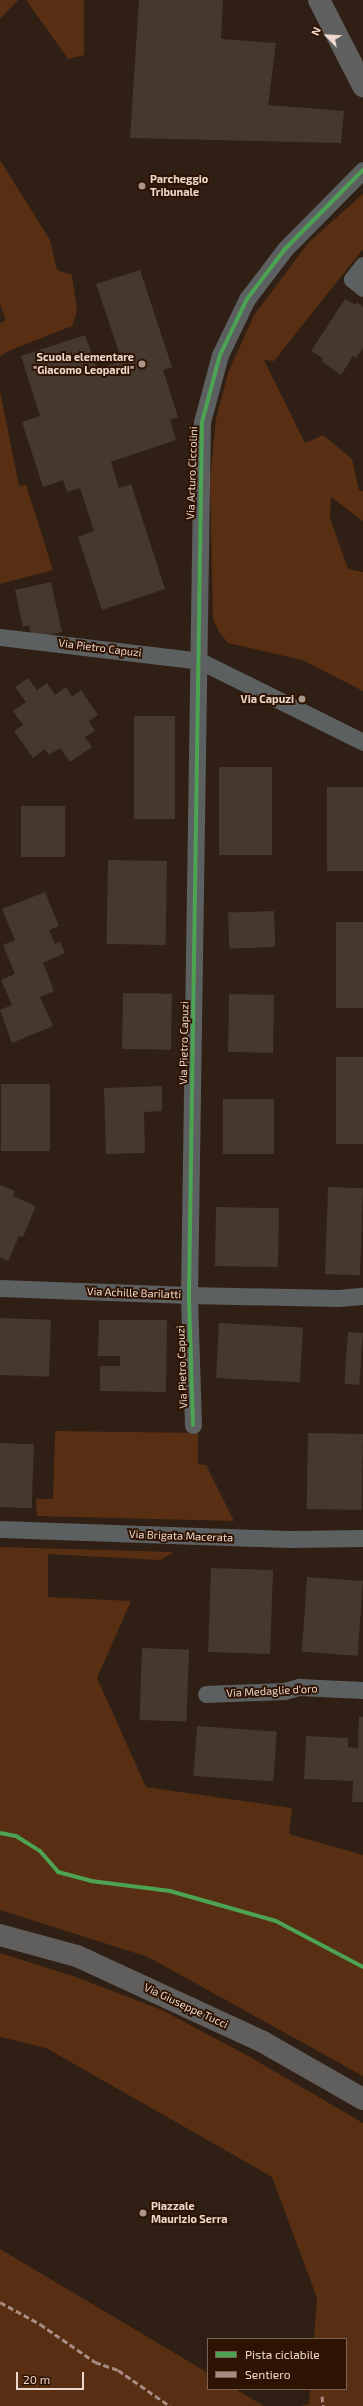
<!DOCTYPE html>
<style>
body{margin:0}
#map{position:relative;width:363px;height:2406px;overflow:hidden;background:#2f1f14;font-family:"Exo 2",sans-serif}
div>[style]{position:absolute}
.green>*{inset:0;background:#582f12}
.building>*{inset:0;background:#45392f;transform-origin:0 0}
.street>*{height:17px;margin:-8.5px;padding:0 8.5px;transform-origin:8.5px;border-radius:8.5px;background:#5d6060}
.secondary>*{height:22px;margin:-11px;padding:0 11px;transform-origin:11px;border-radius:11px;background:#606060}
.primary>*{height:22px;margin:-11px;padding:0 11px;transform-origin:11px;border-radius:11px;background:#605f5d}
.quiet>*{height:3px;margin-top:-1.5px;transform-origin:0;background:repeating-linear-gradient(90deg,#a88b81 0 6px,transparent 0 9px)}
.cycleway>*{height:4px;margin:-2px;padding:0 2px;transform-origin:2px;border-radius:2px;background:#4ca352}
.dots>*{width:11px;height:11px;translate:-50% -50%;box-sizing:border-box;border:2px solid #2f1302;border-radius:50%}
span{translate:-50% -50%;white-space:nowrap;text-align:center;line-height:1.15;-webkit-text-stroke:4px #2f1302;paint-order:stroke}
.poi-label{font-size:11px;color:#ecd8cc;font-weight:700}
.left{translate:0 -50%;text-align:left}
.right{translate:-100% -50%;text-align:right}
.street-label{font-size:11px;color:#ecd8cc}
.legend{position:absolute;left:207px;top:2338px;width:140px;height:52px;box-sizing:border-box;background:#2f1302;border:1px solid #7b6253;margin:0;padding:5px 7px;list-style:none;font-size:12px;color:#ecd8cc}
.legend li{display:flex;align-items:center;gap:8px;height:20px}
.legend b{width:20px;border:1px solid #7b6253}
.north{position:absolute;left:307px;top:16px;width:40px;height:40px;-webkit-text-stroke:3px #2f1302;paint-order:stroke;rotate:294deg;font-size:11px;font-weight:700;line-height:16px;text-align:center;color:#ecd8cc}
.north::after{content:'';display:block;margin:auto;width:14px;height:18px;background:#ecd8cc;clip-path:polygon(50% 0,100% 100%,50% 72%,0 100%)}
.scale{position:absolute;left:16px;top:2372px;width:68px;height:18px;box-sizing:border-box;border:2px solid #ecd8cc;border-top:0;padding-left:5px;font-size:12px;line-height:14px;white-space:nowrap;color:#ecd8cc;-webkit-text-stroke:3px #2f1302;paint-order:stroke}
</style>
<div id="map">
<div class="green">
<i style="clip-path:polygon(0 0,18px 0,0 19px)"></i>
<i style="clip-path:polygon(26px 0,84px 0,84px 55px,68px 59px)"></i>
<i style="clip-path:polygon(0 160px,50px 240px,57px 270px,72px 275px,77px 311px,72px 326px,11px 350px,0 356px,0 323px,6px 320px,0 304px)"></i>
<i style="clip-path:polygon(363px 194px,363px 249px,274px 361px,264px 360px,305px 443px,323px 435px,352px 459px,359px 491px,363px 491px,363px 521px,331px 497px,330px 518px,348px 569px,363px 572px,363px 691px,302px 660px,228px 643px,219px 632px,213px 619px,210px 480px,216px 419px,228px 373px,254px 315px,309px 242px)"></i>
<i style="clip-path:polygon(0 391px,19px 486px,26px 485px,53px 570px,0 584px)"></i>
<i style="clip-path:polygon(55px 1431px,198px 1433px,198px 1464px,206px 1465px,234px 1521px,37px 1516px,36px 1499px,53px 1499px)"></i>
<i style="clip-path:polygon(0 1547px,174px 1552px,160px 1560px,48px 1554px,48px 1597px,131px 1601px,97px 1678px,146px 1787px,292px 1808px,289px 1834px,363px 1855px,363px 2076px,148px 1957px,0 1910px)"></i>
<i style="clip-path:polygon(0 1953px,73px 1976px,162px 2010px,252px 2058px,363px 2123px,363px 2406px,301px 2406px,309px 2404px,310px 2389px,346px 2389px,346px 2339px,314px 2339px,317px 2298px,272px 2177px,46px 2048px,0 2037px)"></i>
<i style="clip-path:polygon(0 2249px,208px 2373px,208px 2389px,235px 2389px,264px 2406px,0 2406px)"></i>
</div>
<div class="building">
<i style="clip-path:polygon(139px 0,223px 0,221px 39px,276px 43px,268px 105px,344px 111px,341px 143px,130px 138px)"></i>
<i style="clip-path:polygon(140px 270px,172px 367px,163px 370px,178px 417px,170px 420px,176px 440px,111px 462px,119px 488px,131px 484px,165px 589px,102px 610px,78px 537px,94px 531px,80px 488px,67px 492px,63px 480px,43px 487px,22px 422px,40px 416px,21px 356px,85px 335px,97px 369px,122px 361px,96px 284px)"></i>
<i style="clip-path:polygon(345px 299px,355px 305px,357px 302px,363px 307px,363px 348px,356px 358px,353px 356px,341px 375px,321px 361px,323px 358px,311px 351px)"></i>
<i style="clip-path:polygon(51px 582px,62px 632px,32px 639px,29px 625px,23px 627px,15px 590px)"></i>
<i style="clip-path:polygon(28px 678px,37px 690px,47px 683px,55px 695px,66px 687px,72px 697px,81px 690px,98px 715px,89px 721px,95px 731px,85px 737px,92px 747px,70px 762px,60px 748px,49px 755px,45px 749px,33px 758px,14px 731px,23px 725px,13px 711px,26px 702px,15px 687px)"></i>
<i style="left:134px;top:716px;width:41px;height:103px"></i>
<i style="left:272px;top:767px;width:88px;height:53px;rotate:90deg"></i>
<i style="left:363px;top:787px;width:84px;height:36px;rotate:90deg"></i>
<i style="left:21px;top:806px;width:44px;height:51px"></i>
<i style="left:108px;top:860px;width:59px;height:84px;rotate:1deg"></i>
<i style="clip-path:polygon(45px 892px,59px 926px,49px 930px,55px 944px,60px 942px,65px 953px,43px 963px,54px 991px,40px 997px,53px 1026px,12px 1043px,0 1010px,12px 1005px,1px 980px,15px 974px,3px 945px,15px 940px,2px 909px)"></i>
<i style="left:274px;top:911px;width:36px;height:46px;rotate:88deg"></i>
<i style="left:336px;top:922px;width:27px;height:86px"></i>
<i style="left:123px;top:993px;width:49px;height:56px;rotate:1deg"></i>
<i style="left:229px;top:994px;width:45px;height:58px;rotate:1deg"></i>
<i style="left:336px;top:1057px;width:27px;height:87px"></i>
<i style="left:1px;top:1084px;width:49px;height:67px"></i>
<i style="clip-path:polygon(162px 1086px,162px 1111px,144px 1112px,145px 1153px,106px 1154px,104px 1088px)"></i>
<i style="left:223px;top:1099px;width:51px;height:55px"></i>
<i style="clip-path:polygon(0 1185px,15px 1191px,13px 1196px,36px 1206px,23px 1237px,19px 1236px,8px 1261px,0 1257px)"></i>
<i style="left:328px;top:1187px;width:35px;height:87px;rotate:2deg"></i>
<i style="left:216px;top:1207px;width:63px;height:59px;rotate:1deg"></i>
<i style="left:0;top:1318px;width:51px;height:57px;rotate:2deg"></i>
<i style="clip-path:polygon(99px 1320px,167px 1320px,166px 1392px,100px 1391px,100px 1366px,120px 1366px,120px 1356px,98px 1356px)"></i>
<i style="left:219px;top:1323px;width:84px;height:55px;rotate:3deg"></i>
<i style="left:348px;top:1332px;width:15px;height:52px;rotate:4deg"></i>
<i style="left:308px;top:1433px;width:55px;height:76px;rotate:1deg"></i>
<i style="left:0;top:1443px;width:34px;height:64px;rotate:2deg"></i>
<i style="left:211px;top:1568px;width:62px;height:84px;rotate:2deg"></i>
<i style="left:307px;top:1577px;width:56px;height:75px;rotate:4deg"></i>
<i style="left:142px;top:1648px;width:47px;height:72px;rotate:2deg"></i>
<i style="clip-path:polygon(359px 1717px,363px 1717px,363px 1802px,352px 1802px,353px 1781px,304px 1779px,306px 1736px,348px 1738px,348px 1747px,358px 1748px)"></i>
<i style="left:197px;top:1726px;width:80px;height:50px;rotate:4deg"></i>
</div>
<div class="street">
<i style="left:363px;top:265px;width:18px;rotate:128deg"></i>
<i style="left:352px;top:279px;width:14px;rotate:39deg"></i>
<i style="left:0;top:637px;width:201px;rotate:6.8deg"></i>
<i style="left:200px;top:661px;width:182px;rotate:26.4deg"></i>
<i style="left:0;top:1288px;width:189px;rotate:2.1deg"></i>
<i style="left:189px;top:1295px;width:149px;rotate:1.2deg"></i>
<i style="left:338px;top:1298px;width:25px;rotate:-5deg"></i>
<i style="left:193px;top:1425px;width:130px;rotate:-91.8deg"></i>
<i style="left:189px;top:1295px;width:873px;rotate:-89.15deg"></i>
<i style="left:202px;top:422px;width:69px;rotate:-75deg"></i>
<i style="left:220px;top:355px;width:62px;rotate:-64.3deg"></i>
<i style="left:247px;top:299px;width:63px;rotate:-52.8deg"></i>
<i style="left:285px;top:249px;width:111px;rotate:-45.4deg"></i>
<i style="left:0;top:1529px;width:289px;rotate:2deg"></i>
<i style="left:289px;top:1539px;width:74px;rotate:-0.8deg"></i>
<i style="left:206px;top:1694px;width:78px;rotate:-2.2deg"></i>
<i style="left:284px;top:1691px;width:16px;rotate:-15deg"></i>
<i style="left:299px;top:1687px;width:64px;rotate:2.7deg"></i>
</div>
<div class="secondary">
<i style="left:319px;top:0;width:97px;rotate:62.9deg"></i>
</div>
<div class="primary">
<i style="left:0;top:1935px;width:80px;rotate:15.3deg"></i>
<i style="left:77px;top:1956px;width:205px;rotate:24.8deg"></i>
<i style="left:263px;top:2042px;width:115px;rotate:29.7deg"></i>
</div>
<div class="quiet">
<i style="left:0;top:2302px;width:46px;rotate:28.8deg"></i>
<i style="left:40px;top:2324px;width:67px;rotate:34.6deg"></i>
<i style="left:95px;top:2362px;width:24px;rotate:19deg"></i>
<i style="left:118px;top:2370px;width:63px;rotate:34.7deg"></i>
<i style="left:322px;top:2396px;width:10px;rotate:84deg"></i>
</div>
<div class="cycleway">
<i style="left:193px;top:1425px;width:130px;rotate:-91.8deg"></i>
<i style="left:189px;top:1295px;width:873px;rotate:-89.15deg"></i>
<i style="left:202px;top:422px;width:69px;rotate:-75deg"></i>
<i style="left:220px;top:355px;width:62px;rotate:-64.3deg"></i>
<i style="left:247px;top:299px;width:63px;rotate:-52.8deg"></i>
<i style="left:285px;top:249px;width:111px;rotate:-45.4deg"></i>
<i style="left:0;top:1833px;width:16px;rotate:11deg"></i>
<i style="left:16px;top:1836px;width:28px;rotate:32deg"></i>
<i style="left:40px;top:1851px;width:28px;rotate:49deg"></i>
<i style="left:58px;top:1872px;width:34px;rotate:15deg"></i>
<i style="left:91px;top:1881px;width:80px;rotate:7.2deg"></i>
<i style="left:170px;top:1891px;width:110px;rotate:15.8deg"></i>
<i style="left:276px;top:1921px;width:98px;rotate:27.9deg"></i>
</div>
<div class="dots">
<i style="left:142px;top:186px;background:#aa978c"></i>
<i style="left:142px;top:364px;background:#aa978c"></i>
<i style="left:302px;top:699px;background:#aa978c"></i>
<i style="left:143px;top:2213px;background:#aa978c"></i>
</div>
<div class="poi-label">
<span class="left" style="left:150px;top:186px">Parcheggio<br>Tribunale</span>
<span class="right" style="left:134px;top:364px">Scuola elementare<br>"Giacomo Leopardi"</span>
<span class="right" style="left:294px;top:699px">Via Capuzi</span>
<span class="left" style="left:151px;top:2213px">Piazzale<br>Maurizio Serra</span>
</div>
<div class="street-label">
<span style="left:192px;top:473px;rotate:-88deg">Via Arturo Ciccolini</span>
<span style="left:100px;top:648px;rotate:7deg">Via Pietro Capuzi</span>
<span style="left:184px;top:1043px;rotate:-89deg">Via Pietro Capuzi</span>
<span style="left:134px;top:1293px;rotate:2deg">Via Achille Barilatti</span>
<span style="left:182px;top:1367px;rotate:-92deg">Via Pietro Capuzi</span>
<span style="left:181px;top:1536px;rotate:2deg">Via Brigata Macerata</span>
<span style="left:272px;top:1691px;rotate:-3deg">Via Medaglie d'oro</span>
<span style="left:186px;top:2006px;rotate:25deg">Via Giuseppe Tucci</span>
</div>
<ul class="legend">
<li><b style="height:5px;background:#4ca352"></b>Pista ciclabile</li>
<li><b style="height:5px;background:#a88b81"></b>Sentiero</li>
</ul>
<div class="north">N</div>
<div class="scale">20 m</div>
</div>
